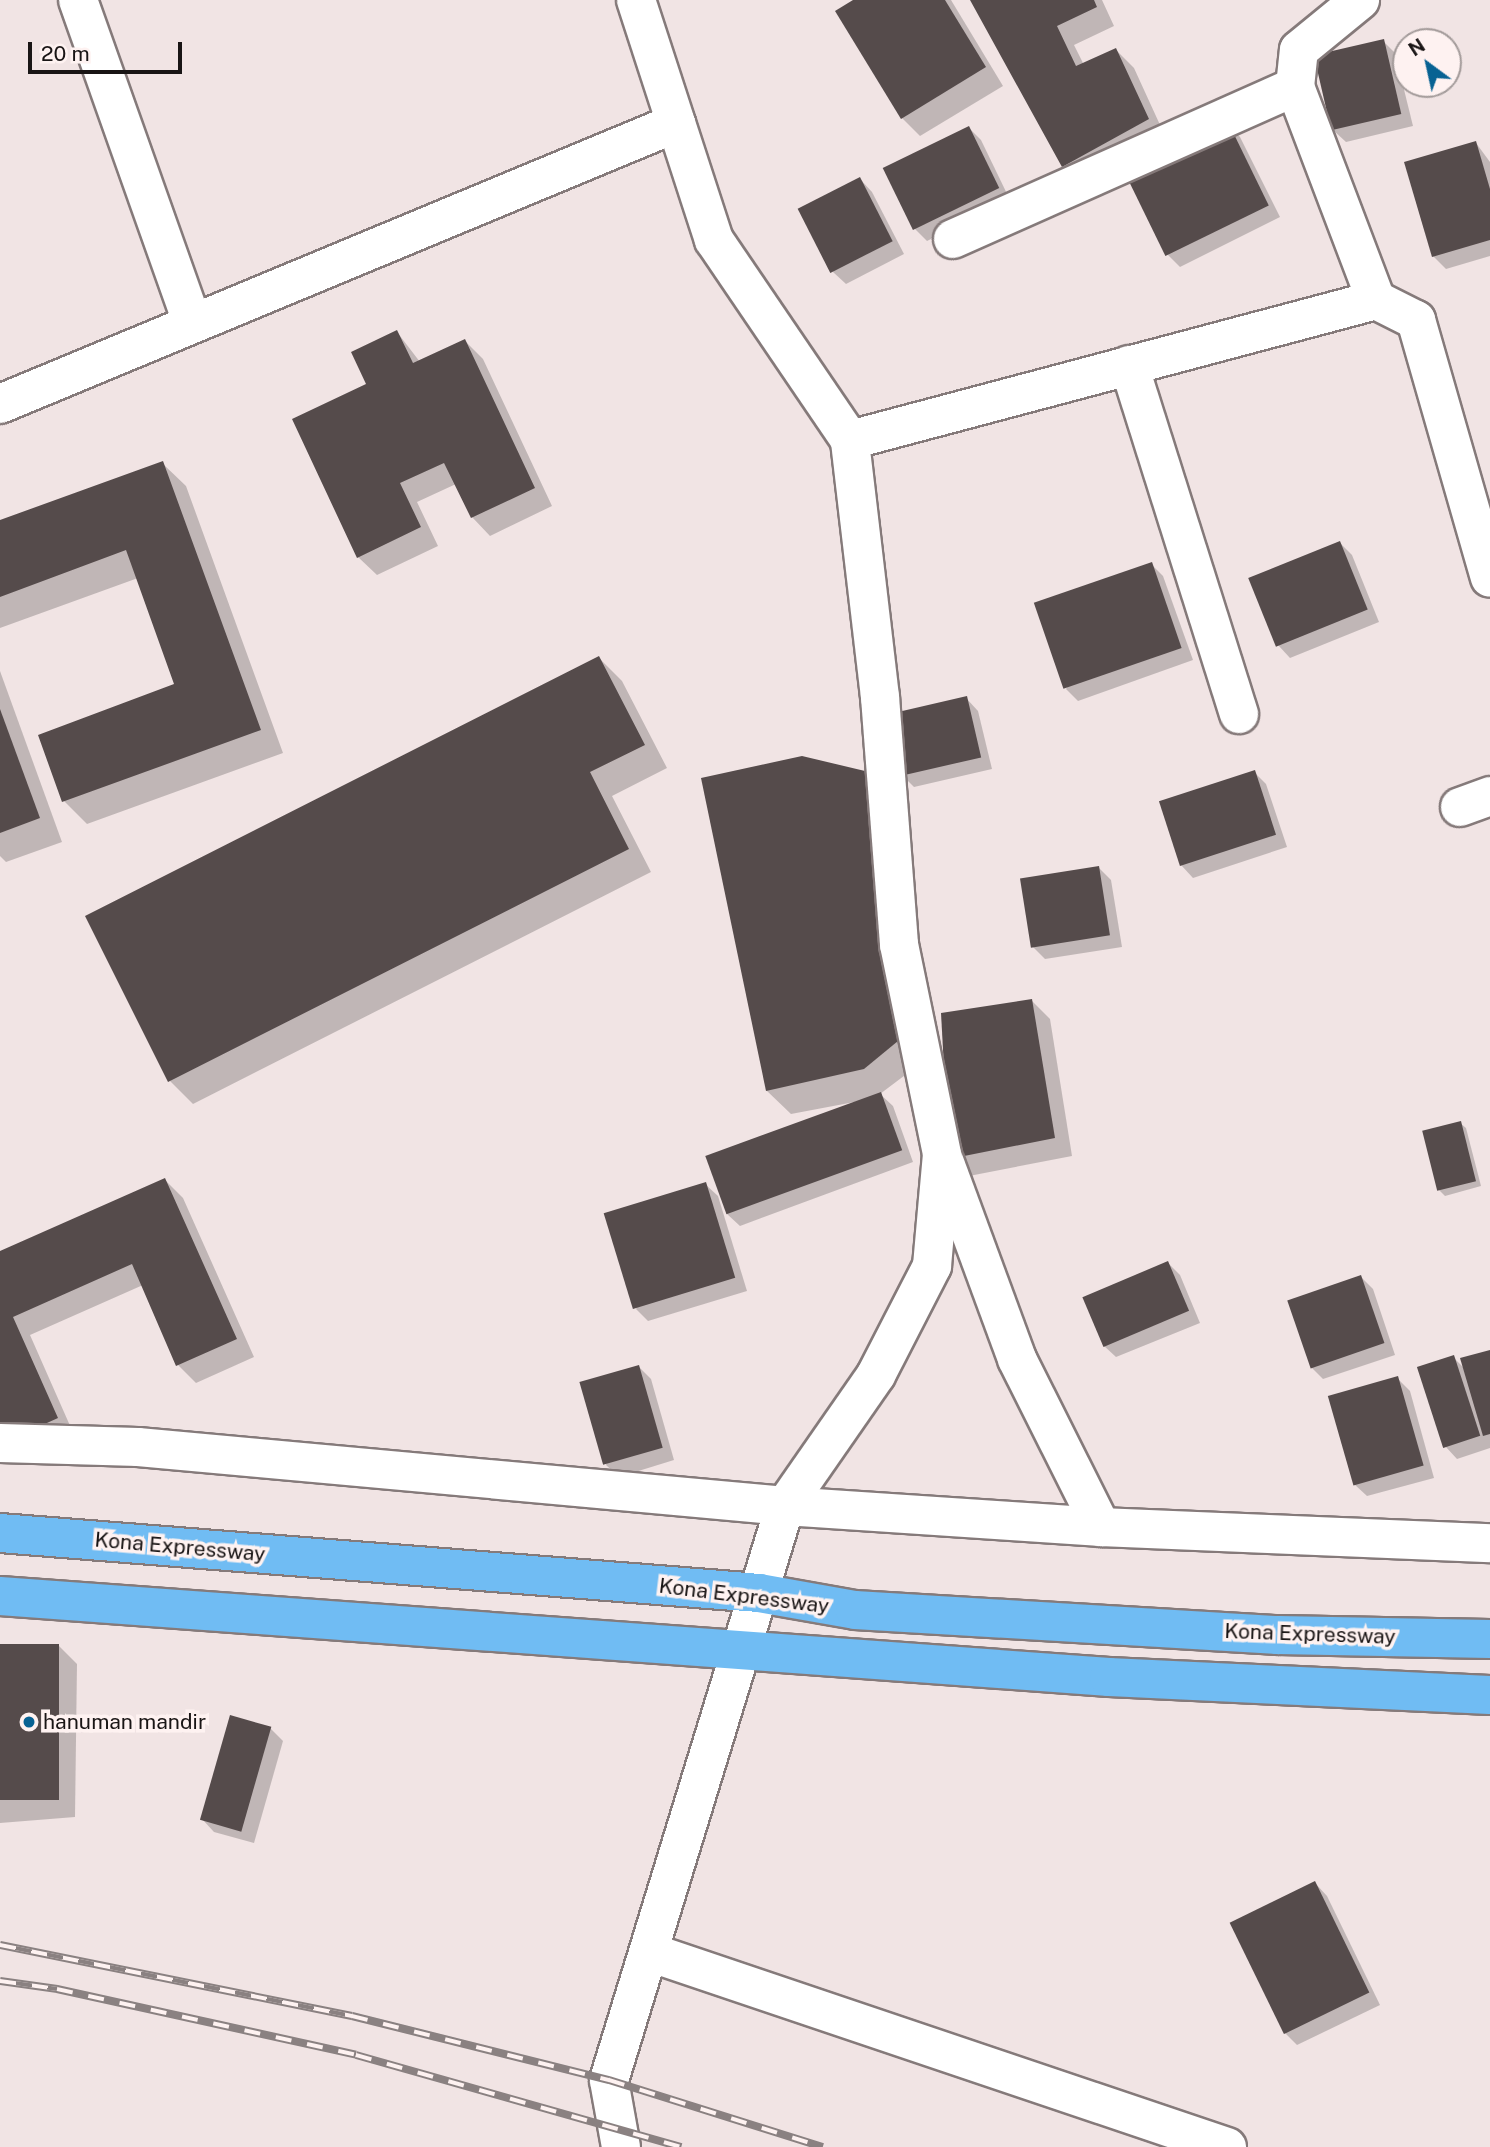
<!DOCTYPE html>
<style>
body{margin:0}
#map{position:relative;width:1490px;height:2147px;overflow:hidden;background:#f1e4e4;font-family:"Public Sans",sans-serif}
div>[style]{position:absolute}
.shadow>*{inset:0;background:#0003}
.building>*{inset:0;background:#554b4b;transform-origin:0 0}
.roads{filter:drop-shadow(2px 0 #857a7a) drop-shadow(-2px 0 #857a7a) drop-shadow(0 2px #857a7a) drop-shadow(0 -2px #857a7a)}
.street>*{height:38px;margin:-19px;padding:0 19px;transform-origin:19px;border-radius:19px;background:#fff}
.highway>*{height:38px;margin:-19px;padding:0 19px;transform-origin:19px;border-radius:19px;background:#70bcf3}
.rail>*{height:8px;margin-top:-4px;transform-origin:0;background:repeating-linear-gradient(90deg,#fef2f1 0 16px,#8a8181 0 32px);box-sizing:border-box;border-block:2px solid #8a8181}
.dots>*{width:19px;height:19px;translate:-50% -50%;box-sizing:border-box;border:4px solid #fef2f1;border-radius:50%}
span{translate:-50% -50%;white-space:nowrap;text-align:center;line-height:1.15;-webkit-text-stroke:7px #fef2f1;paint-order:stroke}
.street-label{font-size:21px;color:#191515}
.poi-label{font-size:21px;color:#191515}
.left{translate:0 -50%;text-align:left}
.north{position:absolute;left:1392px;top:28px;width:70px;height:70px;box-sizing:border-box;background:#fef2f1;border:2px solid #a29a99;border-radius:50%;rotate:327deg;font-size:19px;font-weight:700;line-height:28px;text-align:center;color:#191515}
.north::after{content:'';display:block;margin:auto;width:24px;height:32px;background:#076293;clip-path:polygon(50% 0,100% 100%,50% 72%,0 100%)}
.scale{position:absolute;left:28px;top:42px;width:154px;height:32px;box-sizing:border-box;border:4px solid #191515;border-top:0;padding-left:9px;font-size:21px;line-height:24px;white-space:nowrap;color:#191515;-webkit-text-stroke:5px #fef2f1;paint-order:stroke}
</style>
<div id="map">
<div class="shadow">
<i style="clip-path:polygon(856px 0,951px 0,1003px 86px,920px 136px,902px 118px,838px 12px)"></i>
<i style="clip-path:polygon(972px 0,1102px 0,1114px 26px,1074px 45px,1084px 65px,1116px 50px,1134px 68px,1166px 138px,1081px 184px,1063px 166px)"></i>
<i style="clip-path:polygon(1383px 41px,1395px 53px,1413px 126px,1346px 142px,1333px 130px)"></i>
<i style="clip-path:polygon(1227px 124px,1240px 137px,1280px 217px,1180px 267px,1168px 255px)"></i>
<i style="clip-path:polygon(969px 128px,981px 140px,1010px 200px,927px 241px,914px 228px)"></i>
<i style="clip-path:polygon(1476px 143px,1490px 162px,1490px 256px,1446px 269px,1433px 256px)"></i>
<i style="clip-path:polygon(860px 179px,872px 192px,904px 254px,846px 284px,833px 272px)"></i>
<i style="clip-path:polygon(397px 332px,420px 362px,465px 341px,483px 359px,552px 506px,490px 536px,472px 517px,456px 484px,417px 502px,438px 546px,377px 575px,358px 557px,368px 384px)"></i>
<i style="clip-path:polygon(162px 463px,186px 486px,283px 753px,87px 824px,64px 801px,177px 685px,138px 578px,0 628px,0 522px)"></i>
<i style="clip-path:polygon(1340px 543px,1352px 555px,1379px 622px,1290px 658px,1278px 645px,1250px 578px)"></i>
<i style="clip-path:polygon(1151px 564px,1163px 576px,1193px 660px,1078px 701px,1066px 689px)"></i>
<i style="clip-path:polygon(599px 658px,622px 681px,667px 768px,612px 796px,651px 872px,193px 1104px,170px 1081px)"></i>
<i style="clip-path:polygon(0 671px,62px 842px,6px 862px,0 856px)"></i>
<i style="clip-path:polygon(966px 698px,978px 711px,992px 769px,914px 787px,902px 775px)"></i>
<i style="clip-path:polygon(1254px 772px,1266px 784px,1287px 847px,1193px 878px,1181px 865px)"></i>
<i style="clip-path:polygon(865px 773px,888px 796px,937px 1051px,880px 1094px,893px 1106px,913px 1162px,740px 1226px,727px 1214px,865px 1100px,791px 1114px,767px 1091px)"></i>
<i style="clip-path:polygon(1099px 868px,1111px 880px,1122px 947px,1045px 959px,1033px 947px)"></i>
<i style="clip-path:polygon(1031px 1000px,1050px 1019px,1072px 1156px,969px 1176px,951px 1158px)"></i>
<i style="clip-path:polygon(1460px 1123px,1466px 1128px,1481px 1186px,1445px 1196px,1439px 1190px)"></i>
<i style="clip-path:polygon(165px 1180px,183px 1198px,254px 1357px,196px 1383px,178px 1365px,143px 1285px,30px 1335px,75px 1437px,0 1419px,0 1253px)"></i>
<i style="clip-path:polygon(705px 1184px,718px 1196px,747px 1291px,648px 1321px,636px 1309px)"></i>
<i style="clip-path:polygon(1168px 1263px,1180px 1275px,1200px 1323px,1116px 1357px,1103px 1345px)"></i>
<i style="clip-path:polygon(1361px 1277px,1373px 1289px,1395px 1355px,1323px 1379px,1311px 1367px)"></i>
<i style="clip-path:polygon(1490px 1352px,1490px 1448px,1457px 1459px,1445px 1446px,1453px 1357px,1465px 1369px)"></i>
<i style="clip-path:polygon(639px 1367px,651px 1379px,674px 1460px,619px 1477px,606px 1465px)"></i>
<i style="clip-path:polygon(1397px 1378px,1410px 1391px,1434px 1478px,1367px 1496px,1354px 1484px)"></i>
<i style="clip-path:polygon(58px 1645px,77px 1664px,75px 1817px,0 1823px,0 1647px)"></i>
<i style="clip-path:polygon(270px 1728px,283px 1741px,254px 1843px,214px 1832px,202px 1819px)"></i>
<i style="clip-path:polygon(1315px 1883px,1327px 1896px,1380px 2005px,1297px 2045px,1285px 2033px)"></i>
</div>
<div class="building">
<i style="clip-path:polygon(853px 0,945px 0,986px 67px,901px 119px,835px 11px)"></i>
<i style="clip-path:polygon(970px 0,1094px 0,1097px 7px,1057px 26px,1076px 66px,1116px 48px,1149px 119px,1062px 167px)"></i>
<i style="left:1384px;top:39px;width:77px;height:72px;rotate:77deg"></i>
<i style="left:1228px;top:122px;width:93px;height:115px;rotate:64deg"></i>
<i style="left:969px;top:126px;width:69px;height:96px;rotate:64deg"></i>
<i style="clip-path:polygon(1476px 141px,1490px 189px,1490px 240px,1432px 257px,1404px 162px)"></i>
<i style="left:860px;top:177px;width:72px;height:70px;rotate:63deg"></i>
<i style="clip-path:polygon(397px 330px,413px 363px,465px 339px,535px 488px,471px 518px,444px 463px,400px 483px,421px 527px,357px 558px,292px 419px,366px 384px,351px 352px)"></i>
<i style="clip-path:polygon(163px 461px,261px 730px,62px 802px,38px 735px,174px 684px,126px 550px,0 597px,0 520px)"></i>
<i style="left:1340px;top:541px;width:74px;height:99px;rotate:68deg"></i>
<i style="left:1152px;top:562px;width:91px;height:125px;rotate:71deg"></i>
<i style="clip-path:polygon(599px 656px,645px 745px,590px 772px,629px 849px,168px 1082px,85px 916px)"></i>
<i style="left:967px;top:696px;width:63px;height:83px;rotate:77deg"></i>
<i style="clip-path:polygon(0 709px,40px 818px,0 833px)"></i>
<i style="clip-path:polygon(802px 756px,865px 771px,915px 1027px,864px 1069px,766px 1091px,701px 778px)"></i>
<i style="left:1255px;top:770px;width:68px;height:101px;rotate:72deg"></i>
<i style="left:1099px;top:866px;width:70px;height:80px;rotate:81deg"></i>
<i style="clip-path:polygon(1032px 999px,1055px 1138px,949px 1159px,941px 1013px)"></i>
<i style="left:881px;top:1092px;width:62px;height:187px;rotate:70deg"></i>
<i style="left:1461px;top:1121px;width:62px;height:40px;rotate:76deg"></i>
<i style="clip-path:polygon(165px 1178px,237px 1339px,176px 1366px,132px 1264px,13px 1317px,58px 1418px,7px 1441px,0 1424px,0 1251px)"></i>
<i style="left:706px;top:1182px;width:100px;height:107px;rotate:73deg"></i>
<i style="left:1168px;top:1261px;width:54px;height:93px;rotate:67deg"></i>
<i style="left:1361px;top:1275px;width:72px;height:78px;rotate:71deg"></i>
<i style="clip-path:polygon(1490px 1350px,1490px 1434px,1483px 1436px,1460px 1358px)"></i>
<i style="left:1454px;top:1355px;width:85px;height:39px;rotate:72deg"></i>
<i style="left:639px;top:1365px;width:86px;height:62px;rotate:74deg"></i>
<i style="left:1398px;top:1376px;width:93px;height:73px;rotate:74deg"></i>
<i style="left:59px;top:1644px;width:156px;height:59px;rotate:90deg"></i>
<i style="left:230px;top:1715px;width:43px;height:109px;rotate:16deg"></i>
<i style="left:1315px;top:1881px;width:124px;height:95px;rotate:64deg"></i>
</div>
<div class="roads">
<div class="street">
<i style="left:78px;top:0;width:342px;rotate:70.5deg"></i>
<i style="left:953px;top:239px;width:374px;rotate:-24deg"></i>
<i style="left:1376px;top:300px;width:45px;rotate:26.6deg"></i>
<i style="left:1416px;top:320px;width:268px;rotate:74deg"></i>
<i style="left:1129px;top:365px;width:366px;rotate:72.5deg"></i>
<i style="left:0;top:404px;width:732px;rotate:-22.57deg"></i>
<i style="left:850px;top:440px;width:544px;rotate:-14.9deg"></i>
<i style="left:1376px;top:300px;width:228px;rotate:-110.8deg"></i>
<i style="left:1295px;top:87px;width:37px;rotate:-84deg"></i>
<i style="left:1299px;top:50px;width:79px;rotate:-39.3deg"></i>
<i style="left:1460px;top:807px;width:32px;rotate:-20deg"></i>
<i style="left:945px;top:1163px;width:209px;rotate:69.8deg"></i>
<i style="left:1017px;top:1359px;width:188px;rotate:63.4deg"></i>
<i style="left:0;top:1443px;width:138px;rotate:1.7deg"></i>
<i style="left:138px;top:1447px;width:650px;rotate:5.21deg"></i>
<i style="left:785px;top:1506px;width:317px;rotate:3.8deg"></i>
<i style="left:1101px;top:1527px;width:389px;rotate:2.4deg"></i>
<i style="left:649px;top:1952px;width:610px;rotate:18.64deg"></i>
<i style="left:621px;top:2147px;width:68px;rotate:-100.2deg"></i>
<i style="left:609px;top:2080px;width:600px;rotate:-72.95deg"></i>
<i style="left:785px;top:1506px;width:160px;rotate:-55.2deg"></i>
<i style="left:876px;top:1375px;width:123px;rotate:-62.8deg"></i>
<i style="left:932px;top:1266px;width:112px;rotate:-84.9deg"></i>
<i style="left:942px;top:1154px;width:214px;rotate:-101.6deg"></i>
<i style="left:899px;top:944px;width:248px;rotate:-94.4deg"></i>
<i style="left:880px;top:697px;width:259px;rotate:-96.7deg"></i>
<i style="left:850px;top:440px;width:242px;rotate:-124.2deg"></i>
<i style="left:714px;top:240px;width:252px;rotate:-108deg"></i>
</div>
<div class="highway">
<i style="left:0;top:1533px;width:761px;rotate:4.52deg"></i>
<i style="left:759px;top:1593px;width:97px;rotate:10deg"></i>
<i style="left:855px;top:1610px;width:424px;rotate:3.4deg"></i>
<i style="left:1278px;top:1635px;width:212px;rotate:1.1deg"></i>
<i style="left:0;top:1596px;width:1112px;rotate:4.18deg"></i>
<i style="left:1109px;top:1677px;width:381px;rotate:2.7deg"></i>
</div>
</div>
<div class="rail">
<i style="left:0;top:1945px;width:359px;rotate:11.4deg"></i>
<i style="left:352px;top:2016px;width:265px;rotate:14deg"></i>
<i style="left:609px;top:2080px;width:224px;rotate:17.4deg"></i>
<i style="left:0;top:1981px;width:58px;rotate:8deg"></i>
<i style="left:57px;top:1989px;width:306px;rotate:12.4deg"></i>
<i style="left:356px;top:2055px;width:338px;rotate:15.8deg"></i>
</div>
<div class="dots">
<i style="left:29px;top:1722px;background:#076293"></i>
</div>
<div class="street-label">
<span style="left:180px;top:1547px;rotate:5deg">Kona Expressway</span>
<span style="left:744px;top:1596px;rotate:7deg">Kona Expressway</span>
<span style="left:1310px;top:1634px;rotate:2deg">Kona Expressway</span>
</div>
<div class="poi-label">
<span class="left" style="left:43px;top:1722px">hanuman mandir</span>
</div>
<div class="north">N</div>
<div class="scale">20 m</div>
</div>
